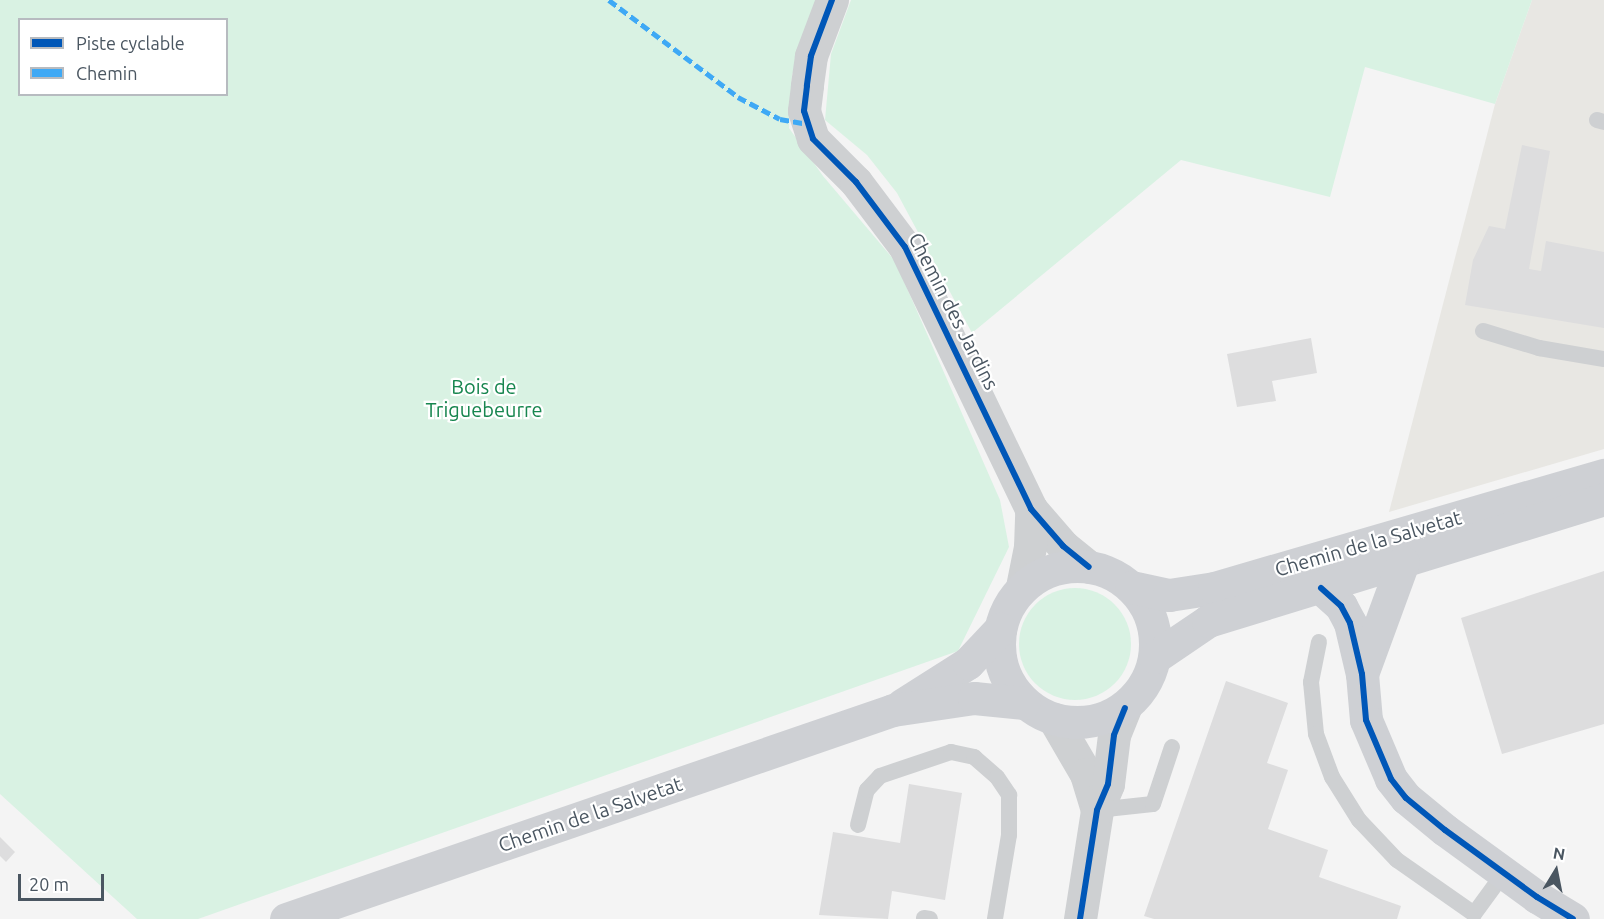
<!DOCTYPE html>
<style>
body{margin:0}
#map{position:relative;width:1604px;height:919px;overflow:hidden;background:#f4f4f4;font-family:Ubuntu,sans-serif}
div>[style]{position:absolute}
.commercial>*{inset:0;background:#e8e7e3}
.green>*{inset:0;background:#d9f2e3}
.round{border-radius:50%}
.building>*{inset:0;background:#ddddde}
.lane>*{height:16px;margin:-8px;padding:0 8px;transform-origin:8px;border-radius:8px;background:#ced0d2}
.street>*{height:33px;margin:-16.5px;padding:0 16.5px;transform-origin:16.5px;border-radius:16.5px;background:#ced0d2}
.secondary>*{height:33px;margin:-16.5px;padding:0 16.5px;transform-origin:16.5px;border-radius:16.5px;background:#ced0d4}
.secondary>.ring{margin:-16.5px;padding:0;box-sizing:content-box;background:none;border:33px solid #ced0d4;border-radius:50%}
.quiet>*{height:4.5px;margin-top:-2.25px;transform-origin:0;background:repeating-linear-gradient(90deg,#3fa9f5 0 9px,transparent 0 13.5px)}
.cycleway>*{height:6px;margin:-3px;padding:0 3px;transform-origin:3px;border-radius:3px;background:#0057b8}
span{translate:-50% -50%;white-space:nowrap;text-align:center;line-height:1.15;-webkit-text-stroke:4.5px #fff;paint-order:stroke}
.street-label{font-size:20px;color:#4a5661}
.park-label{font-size:20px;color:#17864f}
.legend{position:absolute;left:18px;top:18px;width:210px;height:78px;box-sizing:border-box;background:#fff;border:2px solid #b7bbc0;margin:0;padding:8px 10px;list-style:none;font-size:18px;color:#4a5661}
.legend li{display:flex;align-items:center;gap:12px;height:30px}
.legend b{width:30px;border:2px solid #b7bbc0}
.north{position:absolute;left:1526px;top:841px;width:60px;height:60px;-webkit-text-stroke:4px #fff;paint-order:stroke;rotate:10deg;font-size:16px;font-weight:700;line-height:24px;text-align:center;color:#4a5661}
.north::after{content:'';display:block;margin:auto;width:21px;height:27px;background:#4a5661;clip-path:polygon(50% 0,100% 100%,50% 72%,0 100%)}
.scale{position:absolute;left:18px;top:874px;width:86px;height:27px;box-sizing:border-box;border:3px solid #4a5661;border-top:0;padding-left:8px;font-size:18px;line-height:21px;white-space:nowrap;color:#4a5661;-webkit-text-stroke:4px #fff;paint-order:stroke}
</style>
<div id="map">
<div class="commercial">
<i style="clip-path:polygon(1532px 0,1604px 0,1604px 449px,1389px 512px,1495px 104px)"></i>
</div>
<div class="green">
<i style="clip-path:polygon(evenodd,0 0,818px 0,792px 75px,789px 128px,823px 176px,895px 261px,1000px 500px,1009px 547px,958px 651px,198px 919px,137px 919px,0 794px,0 0,20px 20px,226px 20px,226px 94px,20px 94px,20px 20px)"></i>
<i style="clip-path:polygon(851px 0,1532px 0,1495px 104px,1365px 67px,1330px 197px,1181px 160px,972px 333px,897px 193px,867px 155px,825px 120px,831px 54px)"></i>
<i class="round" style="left:1019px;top:588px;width:112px;height:112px"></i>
</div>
<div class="building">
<i style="clip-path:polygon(1522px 145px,1550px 151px,1529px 269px,1541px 271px,1546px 241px,1604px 252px,1604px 328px,1465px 305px,1473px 260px,1489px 226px,1505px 229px)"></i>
<i style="clip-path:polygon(1311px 338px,1317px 373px,1272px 381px,1276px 401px,1237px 407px,1227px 354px)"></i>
<i style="clip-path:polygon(1604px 571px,1604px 724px,1502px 754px,1461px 618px)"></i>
<i style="clip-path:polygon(1226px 681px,1288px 703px,1267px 763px,1288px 770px,1268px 829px,1328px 850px,1319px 877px,1401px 906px,1397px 919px,1154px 919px,1144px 916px)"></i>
<i style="clip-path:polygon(909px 784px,962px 793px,945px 900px,892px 891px,888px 919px,819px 915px,833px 832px,900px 843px)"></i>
<i style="clip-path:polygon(0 837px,15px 852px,6px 862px,0 856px)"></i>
</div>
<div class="lane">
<i style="left:1597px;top:120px;width:7px;rotate:16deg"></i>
<i style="left:1483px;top:331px;width:59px;rotate:16.9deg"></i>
<i style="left:1539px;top:348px;width:66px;rotate:9.6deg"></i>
<i style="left:1319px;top:642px;width:41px;rotate:101.3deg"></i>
<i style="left:1311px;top:682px;width:52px;rotate:84.5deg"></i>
<i style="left:1316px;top:734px;width:46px;rotate:69.6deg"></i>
<i style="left:1332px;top:777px;width:51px;rotate:57.9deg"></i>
<i style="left:1359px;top:820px;width:55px;rotate:46.5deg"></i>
<i style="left:1397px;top:860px;width:94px;rotate:35deg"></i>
<i style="left:1474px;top:914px;width:51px;rotate:-53.8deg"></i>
<i style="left:1097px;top:810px;width:56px;rotate:-6.1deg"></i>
<i style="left:1153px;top:804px;width:60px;rotate:-71.6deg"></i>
<i style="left:858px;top:825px;width:36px;rotate:-76deg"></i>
<i style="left:867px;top:790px;width:19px;rotate:-47deg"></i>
<i style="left:880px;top:776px;width:75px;rotate:-18.7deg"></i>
<i style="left:951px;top:752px;width:24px;rotate:12deg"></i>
<i style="left:974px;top:757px;width:30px;rotate:41deg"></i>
<i style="left:997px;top:777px;width:22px;rotate:56deg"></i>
<i style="left:1009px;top:795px;width:40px;rotate:90deg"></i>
<i style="left:1009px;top:835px;width:85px;rotate:99.5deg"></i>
<i style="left:924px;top:918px;width:6px;rotate:9deg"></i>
</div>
<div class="street">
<i style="left:832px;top:0;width:60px;rotate:110.6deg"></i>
<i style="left:811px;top:56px;width:30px;rotate:98deg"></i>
<i style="left:807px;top:86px;width:25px;rotate:97deg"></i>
<i style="left:804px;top:111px;width:29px;rotate:72deg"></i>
<i style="left:813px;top:139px;width:61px;rotate:45deg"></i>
<i style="left:856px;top:182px;width:81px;rotate:53deg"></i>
<i style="left:905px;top:247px;width:291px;rotate:64.3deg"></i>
<i style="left:1031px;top:509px;width:49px;rotate:49.1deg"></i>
<i style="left:1063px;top:546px;width:33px;rotate:39deg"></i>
<i style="left:1022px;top:587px;width:41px;rotate:-78.7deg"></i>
<i style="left:1030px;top:547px;width:38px;rotate:-88deg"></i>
<i style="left:1054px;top:719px;width:64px;rotate:59.8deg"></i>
<i style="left:1086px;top:774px;width:38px;rotate:73deg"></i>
<i style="left:1080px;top:919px;width:110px;rotate:-81.1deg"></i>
<i style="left:1097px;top:810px;width:28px;rotate:-67deg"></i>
<i style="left:1108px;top:784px;width:49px;rotate:-83deg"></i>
<i style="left:1114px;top:735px;width:29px;rotate:-68deg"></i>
</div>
<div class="secondary">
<i class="ring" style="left:999px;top:566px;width:123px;height:123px"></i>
<i style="left:1131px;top:587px;width:39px;rotate:12deg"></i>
<i style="left:1169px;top:595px;width:46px;rotate:-8.8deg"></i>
<i style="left:1214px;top:588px;width:406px;rotate:-16.2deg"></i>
<i style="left:1321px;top:588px;width:27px;rotate:42deg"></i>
<i style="left:1341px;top:606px;width:19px;rotate:62deg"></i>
<i style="left:1350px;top:623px;width:52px;rotate:76.8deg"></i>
<i style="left:1362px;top:674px;width:46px;rotate:85deg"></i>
<i style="left:1366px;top:720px;width:64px;rotate:67deg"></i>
<i style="left:1391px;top:779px;width:24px;rotate:52deg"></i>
<i style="left:1406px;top:798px;width:50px;rotate:39.4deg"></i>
<i style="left:1445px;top:830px;width:114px;rotate:36.1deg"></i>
<i style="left:1537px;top:897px;width:42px;rotate:31.4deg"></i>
<i style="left:1155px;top:657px;width:64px;rotate:-34.2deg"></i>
<i style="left:1208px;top:621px;width:414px;rotate:-17.1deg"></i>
<i style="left:1362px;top:674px;width:119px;rotate:-69.9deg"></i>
<i style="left:902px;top:705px;width:78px;rotate:-32.5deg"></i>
<i style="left:968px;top:663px;width:47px;rotate:-46.7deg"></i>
<i style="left:286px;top:919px;width:642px;rotate:-19deg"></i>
<i style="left:893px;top:710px;width:82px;rotate:-8.4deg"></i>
<i style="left:974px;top:698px;width:50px;rotate:5.7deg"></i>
</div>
<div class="quiet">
<i style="left:609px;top:0;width:161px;rotate:36.9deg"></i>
<i style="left:738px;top:97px;width:47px;rotate:27.6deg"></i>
<i style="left:780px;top:119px;width:27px;rotate:10deg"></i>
</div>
<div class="cycleway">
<i style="left:832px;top:0;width:60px;rotate:110.6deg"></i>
<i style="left:811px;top:56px;width:30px;rotate:98deg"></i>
<i style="left:807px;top:86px;width:25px;rotate:97deg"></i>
<i style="left:804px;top:111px;width:29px;rotate:72deg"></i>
<i style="left:813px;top:139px;width:61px;rotate:45deg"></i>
<i style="left:856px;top:182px;width:81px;rotate:53deg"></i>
<i style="left:905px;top:247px;width:291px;rotate:64.3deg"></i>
<i style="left:1031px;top:509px;width:49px;rotate:49.1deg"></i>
<i style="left:1063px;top:546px;width:33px;rotate:39deg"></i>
<i style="left:1321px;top:588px;width:27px;rotate:42deg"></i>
<i style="left:1341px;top:606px;width:19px;rotate:62deg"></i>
<i style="left:1350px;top:623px;width:52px;rotate:76.8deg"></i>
<i style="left:1362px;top:674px;width:46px;rotate:85deg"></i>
<i style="left:1366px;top:720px;width:64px;rotate:67deg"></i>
<i style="left:1391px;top:779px;width:24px;rotate:52deg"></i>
<i style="left:1406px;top:798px;width:50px;rotate:39.4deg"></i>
<i style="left:1445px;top:830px;width:114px;rotate:36.1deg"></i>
<i style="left:1537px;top:897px;width:42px;rotate:31.4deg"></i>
<i style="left:1080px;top:919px;width:110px;rotate:-81.1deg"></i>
<i style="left:1097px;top:810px;width:28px;rotate:-67deg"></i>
<i style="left:1108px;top:784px;width:49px;rotate:-83deg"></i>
<i style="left:1114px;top:735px;width:29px;rotate:-68deg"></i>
</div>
<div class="street-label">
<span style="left:954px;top:311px;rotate:63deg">Chemin des Jardins</span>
<span style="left:1368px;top:543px;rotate:-16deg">Chemin de la Salvetat</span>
<span style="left:590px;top:814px;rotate:-19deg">Chemin de la Salvetat</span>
</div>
<div class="park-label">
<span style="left:484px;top:398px">Bois de<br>Triguebeurre</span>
</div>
<ul class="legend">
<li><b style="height:8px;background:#0057b8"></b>Piste cyclable</li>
<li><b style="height:8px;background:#3fa9f5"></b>Chemin</li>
</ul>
<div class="north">N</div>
<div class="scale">20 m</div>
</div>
